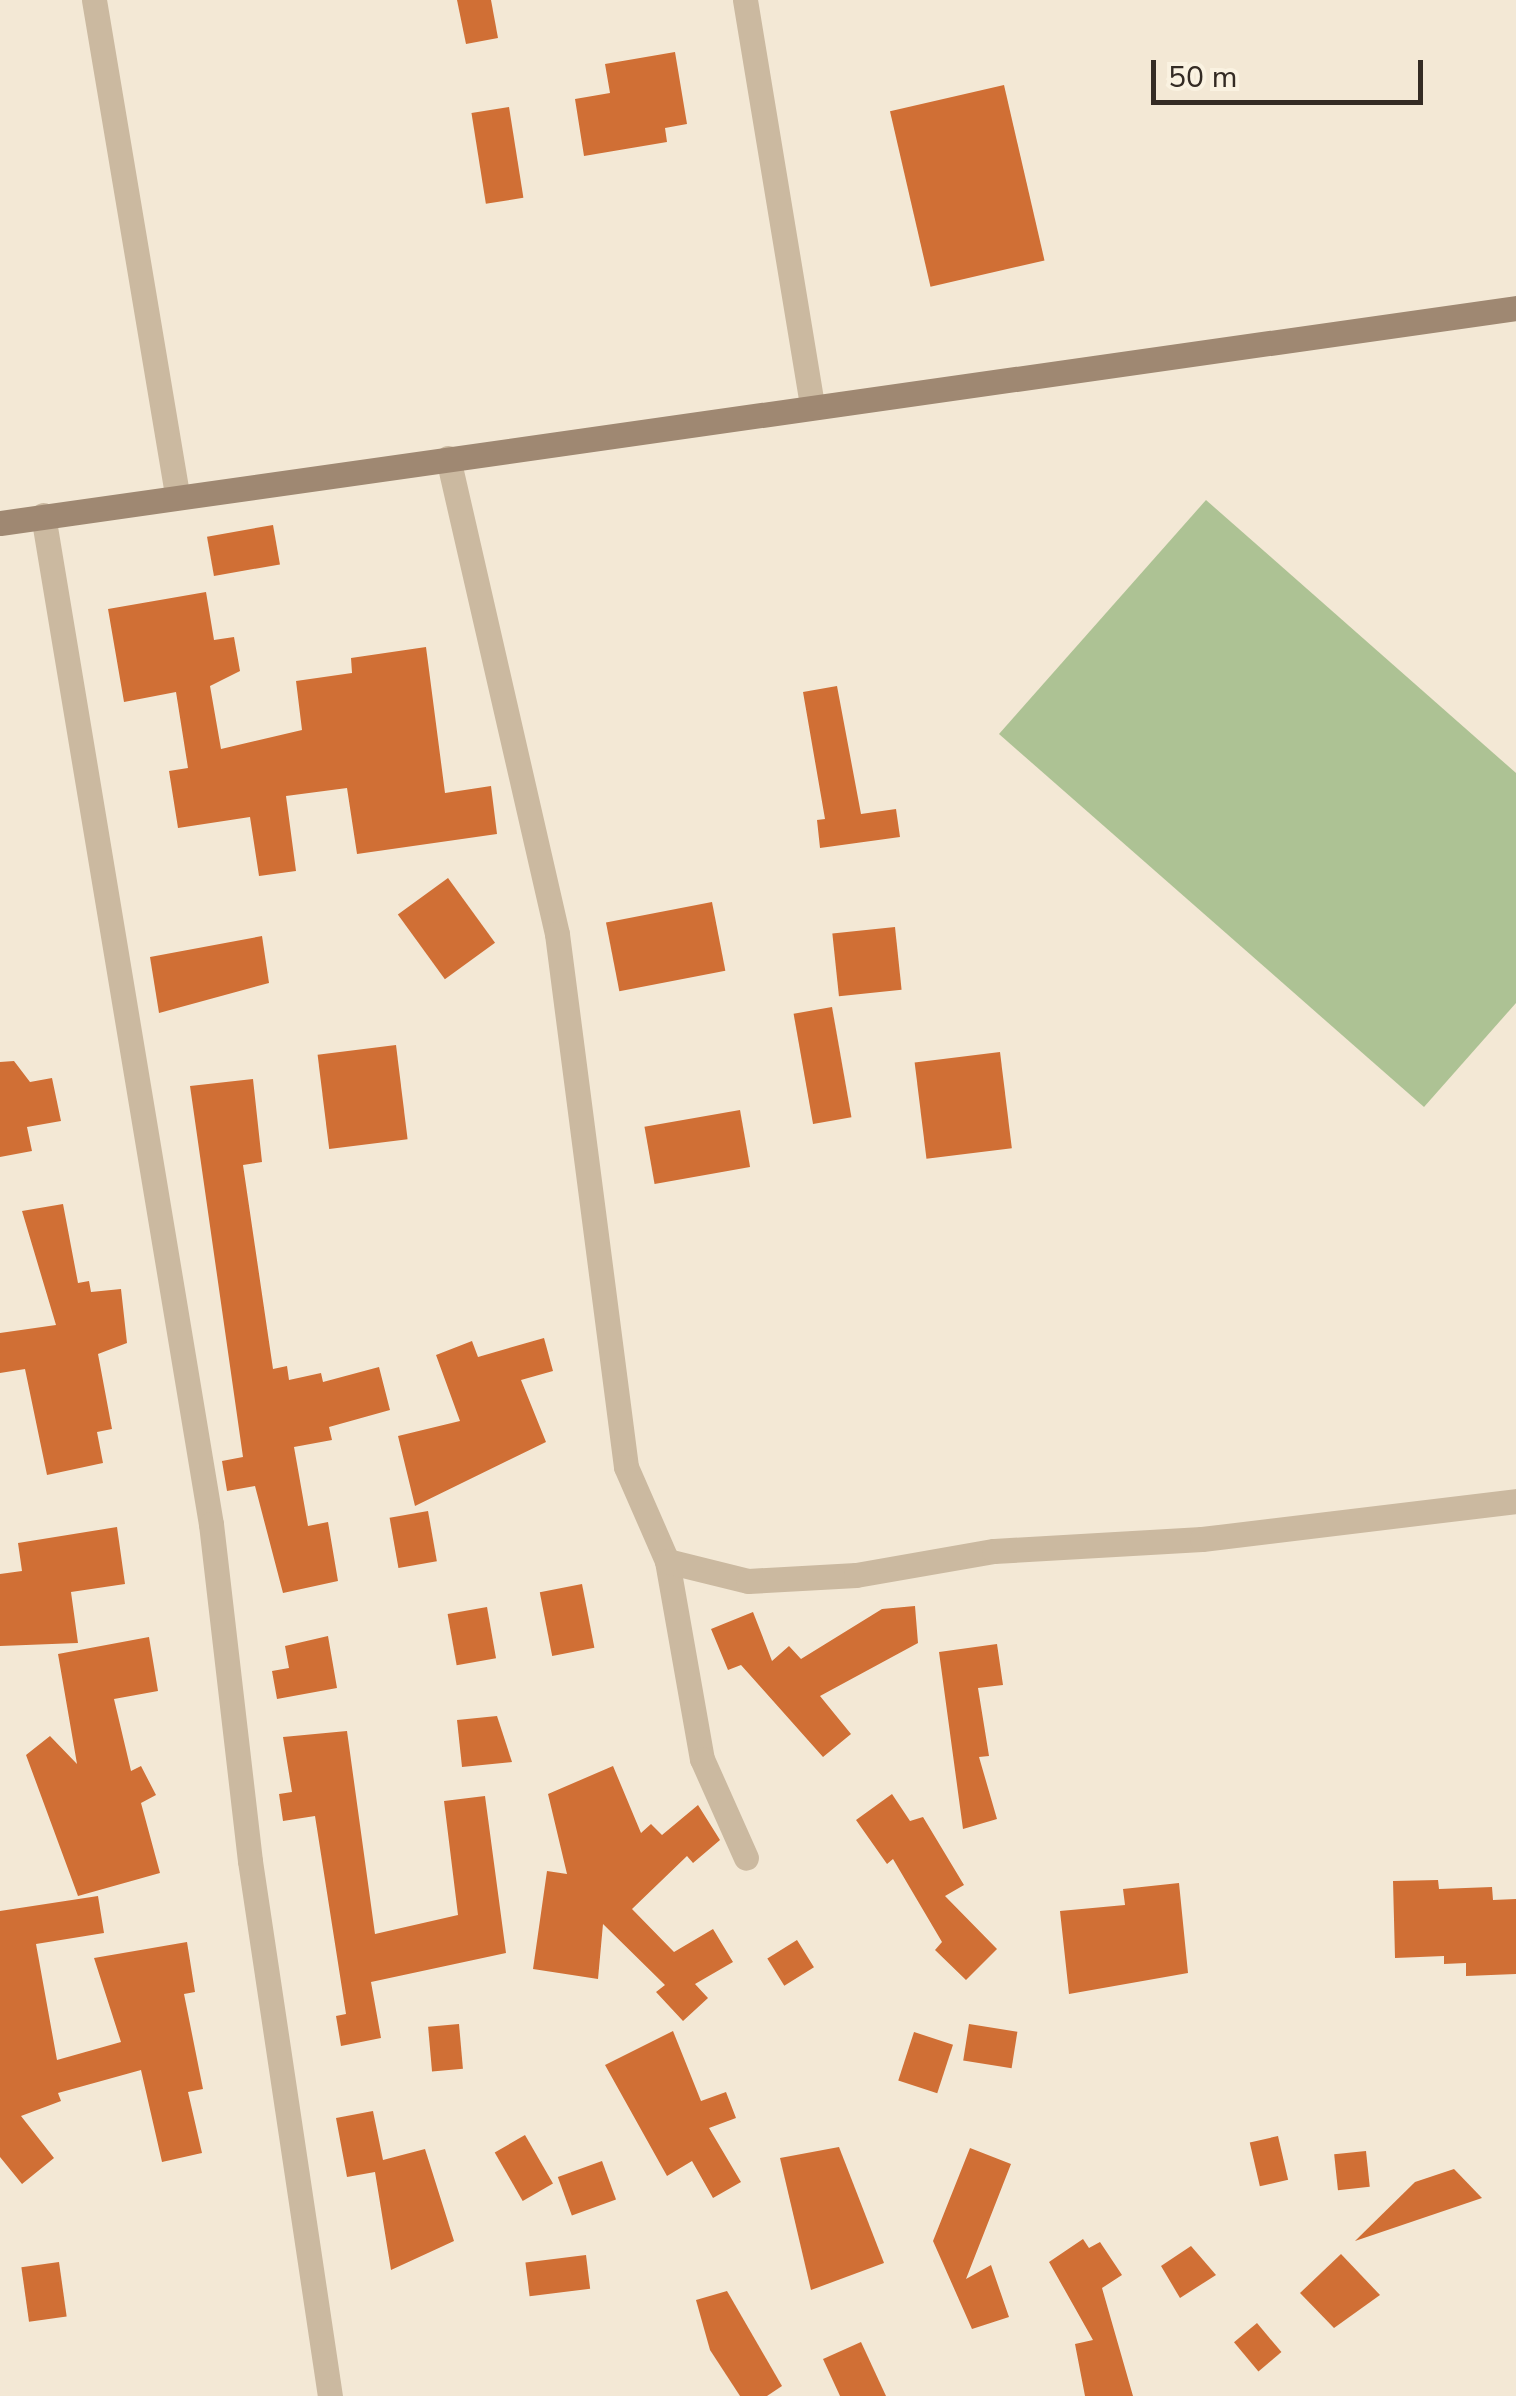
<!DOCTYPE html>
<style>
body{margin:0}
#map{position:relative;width:1516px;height:2396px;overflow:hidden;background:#f3e8d5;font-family:"Nunito Sans",sans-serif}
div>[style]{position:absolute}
.green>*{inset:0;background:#adc294}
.building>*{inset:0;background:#d06f35;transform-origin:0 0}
.minor>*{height:25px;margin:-12.5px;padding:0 12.5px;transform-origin:12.5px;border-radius:12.5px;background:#cbb9a0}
.secondary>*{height:25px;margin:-12.5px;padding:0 12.5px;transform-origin:12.5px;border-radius:12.5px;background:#9f8872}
span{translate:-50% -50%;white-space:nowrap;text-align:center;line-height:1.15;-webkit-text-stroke:9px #faf2e1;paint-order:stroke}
.scale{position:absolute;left:1151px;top:60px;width:272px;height:45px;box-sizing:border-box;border:5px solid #342b24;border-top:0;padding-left:12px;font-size:30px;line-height:35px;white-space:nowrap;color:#342b24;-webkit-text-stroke:8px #faf2e1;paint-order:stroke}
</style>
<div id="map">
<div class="green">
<i style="clip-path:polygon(1206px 500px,1516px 773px,1516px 1003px,1424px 1107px,999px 734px)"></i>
</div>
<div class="building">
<i style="clip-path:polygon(457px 0,491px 0,498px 38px,466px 44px)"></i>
<i style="clip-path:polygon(675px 52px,687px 124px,665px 128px,667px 142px,584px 156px,575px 99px,610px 93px,605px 64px)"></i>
<i style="left:1004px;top:85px;width:180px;height:117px;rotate:77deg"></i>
<i style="left:509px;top:107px;width:92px;height:38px;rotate:81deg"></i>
<i style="left:273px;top:525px;width:40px;height:67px;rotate:80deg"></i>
<i style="clip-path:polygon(206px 592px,214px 640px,234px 637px,240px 671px,210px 686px,221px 749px,302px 730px,296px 681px,352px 673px,351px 658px,426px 647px,445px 793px,491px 786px,497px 834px,357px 854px,347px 788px,286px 796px,296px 871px,259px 876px,250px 817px,178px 828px,169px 771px,188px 768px,176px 692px,124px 702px,108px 609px)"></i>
<i style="clip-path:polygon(837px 686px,861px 814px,896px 809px,900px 837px,820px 848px,817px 820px,825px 819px,803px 692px)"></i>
<i style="left:448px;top:878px;width:80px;height:62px;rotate:54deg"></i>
<i style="left:712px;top:902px;width:70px;height:108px;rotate:79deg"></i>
<i style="left:895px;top:927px;width:63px;height:63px;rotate:84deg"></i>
<i style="clip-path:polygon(262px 936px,269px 983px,159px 1013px,150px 957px)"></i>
<i style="left:832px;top:1007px;width:112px;height:39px;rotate:80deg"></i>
<i style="left:396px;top:1045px;width:95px;height:79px;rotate:83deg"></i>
<i style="left:1000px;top:1052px;width:97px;height:86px;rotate:83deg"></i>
<i style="clip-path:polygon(14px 1061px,30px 1082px,52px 1078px,61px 1121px,27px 1127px,32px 1151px,0 1157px,0 1062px)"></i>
<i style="clip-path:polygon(253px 1079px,262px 1162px,243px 1165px,273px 1369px,287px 1366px,289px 1380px,321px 1373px,323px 1382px,379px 1367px,390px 1410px,329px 1427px,332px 1440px,294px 1447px,308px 1526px,328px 1522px,338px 1581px,283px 1593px,255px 1486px,227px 1491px,222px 1461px,243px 1457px,190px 1086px)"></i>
<i style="left:740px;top:1110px;width:58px;height:97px;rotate:80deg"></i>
<i style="clip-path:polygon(63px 1204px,78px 1283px,89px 1281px,91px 1292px,121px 1289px,127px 1343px,98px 1354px,112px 1429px,97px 1432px,103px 1463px,47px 1475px,25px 1369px,0 1373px,0 1333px,56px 1325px,22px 1211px)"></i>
<i style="clip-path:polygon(544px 1338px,553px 1371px,521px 1380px,546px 1442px,415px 1506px,398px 1436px,460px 1421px,436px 1355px,472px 1341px,478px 1357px)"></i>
<i style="left:428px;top:1511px;width:51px;height:39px;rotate:80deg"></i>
<i style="clip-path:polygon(117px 1527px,125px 1584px,71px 1592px,78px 1643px,0 1646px,0 1574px,22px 1571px,18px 1543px)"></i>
<i style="left:582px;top:1584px;width:65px;height:43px;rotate:79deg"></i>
<i style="clip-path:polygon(915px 1606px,918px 1643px,820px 1696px,851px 1734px,823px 1757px,741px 1665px,728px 1670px,711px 1629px,753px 1612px,772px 1661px,789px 1646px,801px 1659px,882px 1609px)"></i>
<i style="left:487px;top:1607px;width:52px;height:40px;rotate:80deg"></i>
<i style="clip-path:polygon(328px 1636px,337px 1688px,277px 1699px,272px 1671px,289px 1668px,285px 1646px)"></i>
<i style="clip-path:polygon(149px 1637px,158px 1691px,114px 1699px,131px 1771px,141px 1766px,156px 1795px,141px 1803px,160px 1873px,78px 1896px,26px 1755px,50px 1736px,77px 1764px,58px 1654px)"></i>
<i style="clip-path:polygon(997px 1644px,1003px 1685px,978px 1688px,989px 1756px,979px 1757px,997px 1819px,963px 1829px,939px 1652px)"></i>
<i style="clip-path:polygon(497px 1716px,512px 1762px,462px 1767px,457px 1720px)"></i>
<i style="clip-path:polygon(347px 1731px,375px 1934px,458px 1915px,444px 1801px,485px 1796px,506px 1953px,371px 1982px,381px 2038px,341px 2046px,336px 2016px,346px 2014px,315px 1816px,283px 1821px,279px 1794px,292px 1792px,283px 1737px)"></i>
<i style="clip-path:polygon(613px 1766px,641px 1833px,651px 1824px,662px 1835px,698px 1805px,720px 1840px,693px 1863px,687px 1856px,632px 1909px,674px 1952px,713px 1929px,733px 1962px,695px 1984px,708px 1998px,683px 2021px,656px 1992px,665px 1985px,603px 1924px,598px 1979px,533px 1969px,547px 1871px,567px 1874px,548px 1794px)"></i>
<i style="clip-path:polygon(892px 1794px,910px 1821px,923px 1817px,964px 1885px,945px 1896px,997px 1949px,966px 1980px,935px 1950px,942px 1942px,893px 1859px,887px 1864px,856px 1820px)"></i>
<i style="clip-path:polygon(1438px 1880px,1439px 1889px,1492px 1887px,1493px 1900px,1516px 1899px,1516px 1974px,1466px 1976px,1466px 1963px,1444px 1964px,1444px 1956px,1395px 1958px,1393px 1881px)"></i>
<i style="clip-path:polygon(1179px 1883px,1188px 1973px,1069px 1994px,1060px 1911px,1125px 1905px,1123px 1889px)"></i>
<i style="clip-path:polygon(98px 1896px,104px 1933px,36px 1944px,57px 2060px,121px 2042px,94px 1958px,187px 1942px,195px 1992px,184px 1994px,203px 2089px,188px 2092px,202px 2153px,162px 2162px,141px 2070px,58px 2093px,61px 2101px,21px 2116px,54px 2158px,22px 2184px,0 2157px,0 1911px)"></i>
<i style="left:797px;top:1940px;width:32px;height:35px;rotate:58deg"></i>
<i style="left:459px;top:2024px;width:45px;height:31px;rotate:85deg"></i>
<i style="left:969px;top:2024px;width:49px;height:37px;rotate:9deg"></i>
<i style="clip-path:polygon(673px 2031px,701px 2101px,726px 2092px,736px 2118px,709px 2128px,741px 2182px,713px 2198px,692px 2161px,667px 2176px,605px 2065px)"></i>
<i style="left:914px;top:2032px;width:41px;height:51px;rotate:18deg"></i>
<i style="clip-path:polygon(373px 2111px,383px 2160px,425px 2149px,454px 2241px,391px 2270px,375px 2172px,347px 2177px,336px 2118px)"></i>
<i style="left:525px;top:2135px;width:56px;height:35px;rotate:60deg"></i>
<i style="left:1278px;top:2136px;width:45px;height:29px;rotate:77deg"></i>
<i style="clip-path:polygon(839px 2147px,884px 2263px,811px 2290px,780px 2158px)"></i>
<i style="clip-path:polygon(970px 2148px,1011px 2164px,966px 2279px,991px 2265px,1009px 2317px,972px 2329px,933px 2241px)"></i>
<i style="left:1366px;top:2151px;width:36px;height:32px;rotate:84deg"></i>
<i style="left:602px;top:2161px;width:41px;height:47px;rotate:70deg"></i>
<i style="clip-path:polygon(1454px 2169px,1482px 2198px,1355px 2241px,1415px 2182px)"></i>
<i style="clip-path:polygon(1083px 2239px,1089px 2248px,1100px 2242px,1122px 2275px,1102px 2288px,1133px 2396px,1085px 2396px,1075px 2344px,1093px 2340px,1049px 2262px)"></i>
<i style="clip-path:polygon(1191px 2246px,1216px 2275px,1180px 2298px,1161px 2266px)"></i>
<i style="clip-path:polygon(1341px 2254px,1380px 2295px,1334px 2328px,1300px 2293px)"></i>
<i style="left:586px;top:2255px;width:34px;height:61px;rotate:83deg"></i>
<i style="left:59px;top:2262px;width:55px;height:38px;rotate:82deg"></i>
<i style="clip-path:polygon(727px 2291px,782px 2386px,767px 2396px,740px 2396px,710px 2350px,696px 2300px)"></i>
<i style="left:1257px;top:2323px;width:38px;height:30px;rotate:50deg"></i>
<i style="clip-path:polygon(861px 2342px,886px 2396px,840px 2396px,823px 2359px)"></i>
</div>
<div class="minor">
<i style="left:94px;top:0;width:501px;rotate:80.46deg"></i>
<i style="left:745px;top:0;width:411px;rotate:80.6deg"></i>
<i style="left:448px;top:458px;width:488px;rotate:77.1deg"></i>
<i style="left:557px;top:934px;width:537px;rotate:82.62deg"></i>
<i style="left:626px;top:1467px;width:103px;rotate:66.4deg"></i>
<i style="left:667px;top:1561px;width:201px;rotate:80deg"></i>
<i style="left:702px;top:1759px;width:108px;rotate:66deg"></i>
<i style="left:43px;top:515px;width:1023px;rotate:80.55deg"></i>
<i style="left:211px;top:1524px;width:339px;rotate:83.4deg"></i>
<i style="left:250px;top:1861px;width:541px;rotate:81.5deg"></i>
<i style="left:667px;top:1561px;width:83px;rotate:13.9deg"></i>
<i style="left:748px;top:1581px;width:108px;rotate:-3.2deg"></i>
<i style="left:856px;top:1575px;width:140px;rotate:-9.9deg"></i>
<i style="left:994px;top:1551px;width:208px;rotate:-3.3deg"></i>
<i style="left:1202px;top:1539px;width:316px;rotate:-6.9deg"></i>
</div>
<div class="secondary">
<i style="left:0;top:523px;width:1531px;rotate:-8.07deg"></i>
</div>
<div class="scale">50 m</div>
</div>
